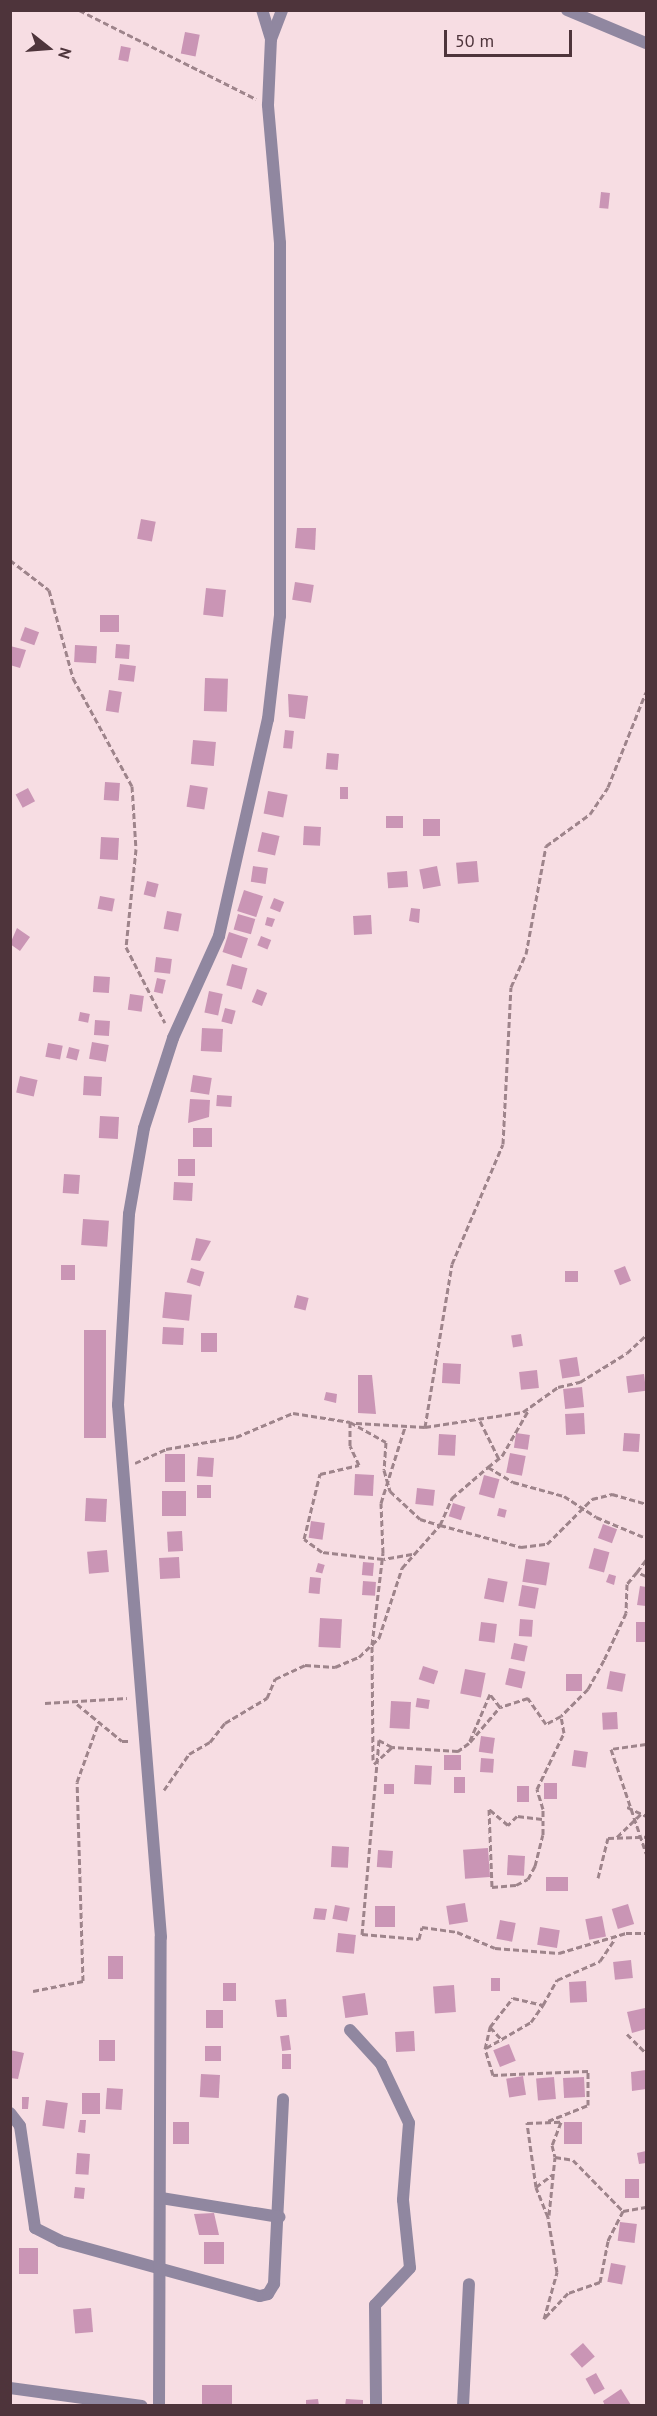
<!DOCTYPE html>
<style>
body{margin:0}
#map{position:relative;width:657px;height:2416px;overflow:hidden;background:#f7dde3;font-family:"PT Sans",sans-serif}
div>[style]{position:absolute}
.building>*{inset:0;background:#ca95b5;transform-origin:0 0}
.path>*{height:3px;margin-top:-1.5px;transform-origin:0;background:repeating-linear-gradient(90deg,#9e848b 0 6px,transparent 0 9px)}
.minor>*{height:12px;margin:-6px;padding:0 6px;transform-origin:6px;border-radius:6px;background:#9087a0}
span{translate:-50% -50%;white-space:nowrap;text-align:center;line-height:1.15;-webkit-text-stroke:4.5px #f7dde3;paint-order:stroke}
.frame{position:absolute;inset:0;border:12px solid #4e343b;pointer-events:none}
.north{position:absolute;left:18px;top:18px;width:60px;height:60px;-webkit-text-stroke:4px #f7dde3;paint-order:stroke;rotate:107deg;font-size:16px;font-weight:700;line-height:24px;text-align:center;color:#4e343b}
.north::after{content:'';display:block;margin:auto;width:21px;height:27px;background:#4e343b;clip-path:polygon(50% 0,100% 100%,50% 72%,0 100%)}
.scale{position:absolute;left:444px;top:30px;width:128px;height:27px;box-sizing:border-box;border:3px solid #4e343b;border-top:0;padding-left:8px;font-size:18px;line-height:21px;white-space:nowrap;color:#4e343b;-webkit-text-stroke:4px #f7dde3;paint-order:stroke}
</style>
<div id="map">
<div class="building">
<i style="left:185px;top:32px;width:15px;height:22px;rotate:11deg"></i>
<i style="left:121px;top:46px;width:10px;height:14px;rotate:11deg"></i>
<i style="left:601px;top:192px;width:9px;height:16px;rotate:6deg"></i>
<i style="left:141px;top:519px;width:15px;height:20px;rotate:11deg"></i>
<i style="clip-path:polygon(297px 528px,316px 528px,315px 550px,295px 548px)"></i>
<i style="left:295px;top:582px;width:19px;height:18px;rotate:9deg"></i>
<i style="left:206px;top:588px;width:20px;height:27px;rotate:6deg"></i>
<i style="left:119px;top:615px;width:17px;height:19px;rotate:90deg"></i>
<i style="left:25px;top:627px;width:15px;height:14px;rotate:20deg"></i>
<i style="left:116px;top:644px;width:14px;height:14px;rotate:4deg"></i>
<i style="left:75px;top:645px;width:22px;height:17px;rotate:3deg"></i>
<i style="clip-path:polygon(10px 646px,26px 650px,20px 668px,10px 665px)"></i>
<i style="left:120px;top:664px;width:16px;height:16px;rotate:7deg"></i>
<i style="left:205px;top:678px;width:23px;height:33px;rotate:2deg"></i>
<i style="left:109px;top:690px;width:13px;height:21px;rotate:9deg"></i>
<i style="clip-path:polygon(288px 694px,308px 696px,305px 719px,289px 717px)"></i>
<i style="left:285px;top:730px;width:9px;height:18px;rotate:6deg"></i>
<i style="left:193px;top:740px;width:23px;height:24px;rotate:5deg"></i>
<i style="left:327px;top:753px;width:12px;height:16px;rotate:5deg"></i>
<i style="left:105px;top:782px;width:15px;height:18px;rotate:4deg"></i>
<i style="left:190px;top:785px;width:18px;height:22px;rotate:9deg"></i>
<i style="left:340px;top:787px;width:8px;height:12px"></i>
<i style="left:28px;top:788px;width:15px;height:14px;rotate:62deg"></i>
<i style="left:268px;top:791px;width:20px;height:23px;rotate:11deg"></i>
<i style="left:386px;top:816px;width:17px;height:12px"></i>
<i style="left:423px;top:819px;width:17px;height:17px"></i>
<i style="left:304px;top:826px;width:17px;height:19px;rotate:3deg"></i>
<i style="left:262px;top:832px;width:18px;height:20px;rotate:13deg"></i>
<i style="left:101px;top:837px;width:18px;height:22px;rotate:3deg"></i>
<i style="left:477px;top:861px;width:21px;height:21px;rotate:85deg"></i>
<i style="left:253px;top:866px;width:15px;height:16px;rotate:8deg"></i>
<i style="left:437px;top:866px;width:20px;height:18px;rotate:79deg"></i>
<i style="left:407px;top:871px;width:16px;height:20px;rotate:86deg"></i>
<i style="left:147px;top:881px;width:12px;height:14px;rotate:14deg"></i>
<i style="left:244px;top:890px;width:20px;height:22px;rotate:18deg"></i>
<i style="left:100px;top:896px;width:15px;height:13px;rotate:11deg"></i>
<i style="left:274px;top:898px;width:11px;height:11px;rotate:22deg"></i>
<i style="clip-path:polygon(411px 908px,420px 909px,419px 923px,409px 921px)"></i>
<i style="left:167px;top:911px;width:15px;height:18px;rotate:11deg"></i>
<i style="left:238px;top:914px;width:18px;height:16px;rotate:16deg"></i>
<i style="left:371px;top:915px;width:19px;height:18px;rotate:87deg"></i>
<i style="clip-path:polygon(267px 917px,275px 919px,272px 927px,265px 925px)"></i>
<i style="clip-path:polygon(17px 928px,30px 937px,20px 951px,10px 944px)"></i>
<i style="left:229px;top:932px;width:20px;height:21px;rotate:18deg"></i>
<i style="left:261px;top:936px;width:11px;height:10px;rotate:22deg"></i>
<i style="left:156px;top:957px;width:16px;height:15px;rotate:7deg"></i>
<i style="left:232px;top:964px;width:16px;height:22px;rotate:15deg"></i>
<i style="left:94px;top:976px;width:16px;height:16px;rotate:4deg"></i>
<i style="left:157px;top:978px;width:9px;height:14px;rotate:13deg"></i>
<i style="left:257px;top:989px;width:11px;height:14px;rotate:22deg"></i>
<i style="left:209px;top:991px;width:14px;height:22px;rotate:12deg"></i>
<i style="left:130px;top:994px;width:14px;height:16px;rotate:8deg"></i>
<i style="left:225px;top:1008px;width:11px;height:14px;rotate:15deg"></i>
<i style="left:80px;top:1012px;width:10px;height:9px;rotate:11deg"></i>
<i style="left:95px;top:1020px;width:15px;height:15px;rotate:4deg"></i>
<i style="left:202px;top:1028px;width:21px;height:23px;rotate:3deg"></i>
<i style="left:92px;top:1042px;width:17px;height:17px;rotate:10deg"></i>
<i style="left:48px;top:1043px;width:15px;height:14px;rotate:11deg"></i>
<i style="left:69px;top:1047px;width:11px;height:11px;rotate:15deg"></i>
<i style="left:193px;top:1075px;width:19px;height:17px;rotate:9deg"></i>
<i style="left:20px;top:1076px;width:18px;height:17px;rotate:13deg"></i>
<i style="left:84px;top:1076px;width:18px;height:19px;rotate:3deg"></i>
<i style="left:217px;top:1095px;width:15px;height:11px;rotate:4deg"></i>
<i style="clip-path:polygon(190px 1099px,210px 1100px,209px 1117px,188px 1123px)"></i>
<i style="left:100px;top:1116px;width:19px;height:22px;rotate:3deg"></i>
<i style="left:193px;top:1128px;width:19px;height:19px"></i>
<i style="left:178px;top:1159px;width:17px;height:17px"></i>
<i style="left:64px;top:1174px;width:16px;height:19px;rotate:4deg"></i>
<i style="left:174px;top:1182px;width:19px;height:18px;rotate:3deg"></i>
<i style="left:83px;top:1219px;width:26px;height:26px;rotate:4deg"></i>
<i style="clip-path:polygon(196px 1238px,211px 1241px,200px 1261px,191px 1260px)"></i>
<i style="left:61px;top:1265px;width:14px;height:15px"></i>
<i style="left:625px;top:1266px;width:16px;height:12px;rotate:68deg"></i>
<i style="left:191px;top:1268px;width:14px;height:15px;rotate:17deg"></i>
<i style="left:565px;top:1271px;width:13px;height:11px"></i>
<i style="left:165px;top:1292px;width:27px;height:26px;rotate:6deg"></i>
<i style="left:297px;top:1295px;width:12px;height:13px;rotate:14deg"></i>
<i style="left:163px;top:1327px;width:21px;height:17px;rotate:3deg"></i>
<i style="left:84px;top:1330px;width:22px;height:108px"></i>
<i style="left:201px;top:1333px;width:16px;height:19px"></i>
<i style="left:521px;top:1334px;width:12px;height:10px;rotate:81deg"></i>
<i style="left:577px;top:1357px;width:19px;height:18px;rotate:81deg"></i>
<i style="left:443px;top:1363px;width:18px;height:20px;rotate:3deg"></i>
<i style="left:537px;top:1370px;width:18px;height:18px;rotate:84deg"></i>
<i style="left:644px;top:1374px;width:17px;height:18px;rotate:83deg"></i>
<i style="clip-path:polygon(358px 1375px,372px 1375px,376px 1414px,358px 1413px)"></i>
<i style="left:582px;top:1387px;width:20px;height:19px;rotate:84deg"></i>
<i style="clip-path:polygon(326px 1392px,337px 1394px,336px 1403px,324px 1400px)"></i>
<i style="left:584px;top:1413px;width:21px;height:19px;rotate:87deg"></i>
<i style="left:516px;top:1433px;width:14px;height:15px;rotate:8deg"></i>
<i style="left:624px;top:1433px;width:16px;height:18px;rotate:4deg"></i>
<i style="left:439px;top:1434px;width:17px;height:21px;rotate:3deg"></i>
<i style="left:510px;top:1453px;width:16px;height:20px;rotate:11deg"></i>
<i style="left:165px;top:1454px;width:20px;height:28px"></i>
<i style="left:198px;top:1457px;width:16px;height:19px;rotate:4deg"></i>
<i style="left:355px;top:1474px;width:19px;height:21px;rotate:3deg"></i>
<i style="left:484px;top:1475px;width:16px;height:20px;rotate:15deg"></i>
<i style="left:197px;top:1485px;width:14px;height:13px"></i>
<i style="left:417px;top:1488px;width:18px;height:16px;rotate:6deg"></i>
<i style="left:162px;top:1491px;width:24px;height:25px"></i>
<i style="left:86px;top:1498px;width:21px;height:23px;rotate:3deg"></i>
<i style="left:453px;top:1503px;width:13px;height:14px;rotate:18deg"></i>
<i style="left:499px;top:1508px;width:8px;height:8px;rotate:14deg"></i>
<i style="left:311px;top:1521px;width:14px;height:17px;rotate:8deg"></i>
<i style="left:603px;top:1524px;width:15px;height:15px;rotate:20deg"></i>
<i style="left:182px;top:1531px;width:20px;height:15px;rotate:87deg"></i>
<i style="left:594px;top:1548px;width:16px;height:21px;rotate:15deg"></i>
<i style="left:107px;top:1550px;width:22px;height:20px;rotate:85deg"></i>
<i style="left:179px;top:1557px;width:21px;height:20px;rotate:87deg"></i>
<i style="left:526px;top:1559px;width:24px;height:23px;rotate:9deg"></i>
<i style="left:363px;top:1562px;width:11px;height:13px;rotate:5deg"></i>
<i style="left:318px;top:1563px;width:7px;height:9px;rotate:16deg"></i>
<i style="clip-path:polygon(609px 1574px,616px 1576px,614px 1585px,606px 1582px)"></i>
<i style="left:310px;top:1577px;width:11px;height:16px;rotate:5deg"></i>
<i style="left:488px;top:1578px;width:20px;height:21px;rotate:11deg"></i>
<i style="left:363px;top:1581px;width:13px;height:14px;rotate:4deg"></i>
<i style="left:522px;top:1585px;width:17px;height:21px;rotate:10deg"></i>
<i style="clip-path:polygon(640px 1586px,646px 1587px,646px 1606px,637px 1605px)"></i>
<i style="left:320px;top:1618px;width:22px;height:29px;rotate:3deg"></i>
<i style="left:520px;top:1619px;width:13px;height:17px;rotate:4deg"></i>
<i style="left:481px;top:1622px;width:16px;height:19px;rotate:7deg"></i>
<i style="left:636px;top:1622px;width:10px;height:20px"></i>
<i style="left:514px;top:1643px;width:14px;height:16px;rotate:12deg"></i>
<i style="left:423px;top:1666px;width:16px;height:14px;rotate:18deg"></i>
<i style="left:509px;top:1668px;width:17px;height:17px;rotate:13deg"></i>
<i style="left:465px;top:1669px;width:21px;height:25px;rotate:11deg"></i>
<i style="left:610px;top:1671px;width:16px;height:18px;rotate:11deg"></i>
<i style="left:566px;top:1674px;width:16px;height:17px"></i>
<i style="left:417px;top:1698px;width:13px;height:9px;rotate:9deg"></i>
<i style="left:391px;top:1701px;width:20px;height:27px;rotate:3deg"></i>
<i style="left:617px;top:1712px;width:17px;height:15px;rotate:87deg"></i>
<i style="left:481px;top:1736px;width:14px;height:16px;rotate:8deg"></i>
<i style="left:574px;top:1750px;width:14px;height:16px;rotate:8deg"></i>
<i style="left:444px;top:1755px;width:17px;height:15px"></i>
<i style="left:481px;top:1758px;width:13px;height:14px;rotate:4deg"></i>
<i style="left:415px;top:1765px;width:17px;height:19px;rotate:3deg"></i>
<i style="left:454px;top:1777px;width:11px;height:16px"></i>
<i style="left:557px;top:1783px;width:16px;height:13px;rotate:90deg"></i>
<i style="left:384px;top:1784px;width:10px;height:10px"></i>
<i style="left:517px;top:1786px;width:12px;height:16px"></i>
<i style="left:332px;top:1846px;width:17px;height:21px;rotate:3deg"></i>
<i style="left:488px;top:1848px;width:29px;height:25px;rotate:86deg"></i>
<i style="left:378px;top:1850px;width:15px;height:17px;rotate:4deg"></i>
<i style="left:508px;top:1855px;width:17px;height:20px;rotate:3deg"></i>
<i style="left:546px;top:1877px;width:22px;height:14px"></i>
<i style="left:465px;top:1903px;width:19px;height:19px;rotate:81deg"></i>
<i style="left:628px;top:1904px;width:21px;height:17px;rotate:73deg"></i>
<i style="left:335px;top:1905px;width:15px;height:14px;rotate:11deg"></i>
<i style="left:375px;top:1906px;width:20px;height:21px"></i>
<i style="clip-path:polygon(315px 1908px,327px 1909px,325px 1920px,313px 1919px)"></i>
<i style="left:602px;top:1916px;width:21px;height:17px;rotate:79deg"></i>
<i style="left:500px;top:1920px;width:16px;height:19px;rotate:11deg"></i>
<i style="left:540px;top:1927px;width:20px;height:18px;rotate:9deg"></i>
<i style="left:338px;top:1933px;width:18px;height:19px;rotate:6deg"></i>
<i style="left:108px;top:1956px;width:15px;height:23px"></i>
<i style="left:631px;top:1960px;width:18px;height:18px;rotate:84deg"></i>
<i style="left:491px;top:1978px;width:9px;height:13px"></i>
<i style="left:586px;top:1981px;width:21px;height:17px;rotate:87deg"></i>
<i style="left:223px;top:1983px;width:13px;height:18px"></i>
<i style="left:454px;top:1985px;width:27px;height:21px;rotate:86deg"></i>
<i style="left:365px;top:1993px;width:22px;height:23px;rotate:82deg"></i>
<i style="clip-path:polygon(286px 1999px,287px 2017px,277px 2017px,275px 2000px)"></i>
<i style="clip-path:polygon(645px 2008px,646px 2029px,632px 2033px,627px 2012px)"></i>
<i style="left:206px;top:2010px;width:17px;height:18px"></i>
<i style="left:414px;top:2031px;width:20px;height:19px;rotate:87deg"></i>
<i style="left:289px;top:2035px;width:15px;height:9px;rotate:82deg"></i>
<i style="left:99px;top:2040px;width:16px;height:21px"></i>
<i style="left:509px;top:2044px;width:18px;height:17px;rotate:68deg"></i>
<i style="left:221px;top:2046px;width:15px;height:16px;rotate:90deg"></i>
<i style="clip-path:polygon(10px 2050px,24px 2053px,18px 2079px,10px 2078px)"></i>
<i style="left:282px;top:2054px;width:9px;height:15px"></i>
<i style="clip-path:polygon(646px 2070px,646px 2089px,632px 2091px,631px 2072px)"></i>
<i style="left:201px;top:2074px;width:19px;height:23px;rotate:3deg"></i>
<i style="left:523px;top:2076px;width:19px;height:17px;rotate:81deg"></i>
<i style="left:554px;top:2077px;width:22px;height:18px;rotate:85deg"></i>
<i style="left:584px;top:2077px;width:20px;height:21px;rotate:87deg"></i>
<i style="left:107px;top:2088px;width:16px;height:21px;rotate:4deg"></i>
<i style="left:82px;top:2093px;width:18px;height:21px"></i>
<i style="clip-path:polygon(22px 2097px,29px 2097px,28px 2109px,22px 2109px)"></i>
<i style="left:46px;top:2100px;width:22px;height:26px;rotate:8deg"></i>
<i style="clip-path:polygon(80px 2120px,86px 2120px,85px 2133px,78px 2132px)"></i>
<i style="left:173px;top:2122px;width:16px;height:22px"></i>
<i style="left:564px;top:2122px;width:18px;height:22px"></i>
<i style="clip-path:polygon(646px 2151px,646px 2163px,639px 2164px,637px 2153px)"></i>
<i style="left:77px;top:2153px;width:13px;height:21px;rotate:4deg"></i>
<i style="left:625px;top:2179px;width:14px;height:19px"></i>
<i style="left:75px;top:2187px;width:10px;height:11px;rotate:6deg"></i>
<i style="clip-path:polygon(214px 2213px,219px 2235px,199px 2235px,194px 2214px)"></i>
<i style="left:620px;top:2222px;width:17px;height:19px;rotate:7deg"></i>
<i style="left:204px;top:2242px;width:20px;height:22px"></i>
<i style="left:19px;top:2248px;width:19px;height:26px"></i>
<i style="left:611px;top:2263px;width:15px;height:19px;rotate:11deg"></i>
<i style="left:91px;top:2308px;width:24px;height:18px;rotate:85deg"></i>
<i style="left:583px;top:2343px;width:18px;height:17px;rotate:49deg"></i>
<i style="left:596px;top:2373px;width:18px;height:12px;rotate:61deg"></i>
<i style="left:202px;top:2385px;width:30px;height:21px"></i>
<i style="clip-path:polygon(621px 2389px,631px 2405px,605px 2406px,603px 2401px)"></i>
<i style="clip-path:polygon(318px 2399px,319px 2406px,306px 2406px,306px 2400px)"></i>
<i style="clip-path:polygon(346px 2399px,363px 2400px,363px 2406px,345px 2406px)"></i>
</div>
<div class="path">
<i style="left:79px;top:10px;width:198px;rotate:26.7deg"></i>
<i style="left:10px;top:560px;width:49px;rotate:37.6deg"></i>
<i style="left:49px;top:590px;width:91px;rotate:74.7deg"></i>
<i style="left:73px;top:678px;width:123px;rotate:61.4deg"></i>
<i style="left:132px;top:786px;width:63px;rotate:86.4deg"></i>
<i style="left:136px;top:849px;width:99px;rotate:95.8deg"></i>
<i style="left:126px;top:947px;width:85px;rotate:62.8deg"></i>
<i style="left:480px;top:1421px;width:42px;rotate:63.4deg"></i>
<i style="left:356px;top:1423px;width:69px;rotate:3.3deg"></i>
<i style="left:425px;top:1427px;width:99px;rotate:-8.7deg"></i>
<i style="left:523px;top:1412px;width:43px;rotate:-35.5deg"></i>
<i style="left:558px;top:1387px;width:23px;rotate:-13deg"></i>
<i style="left:580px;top:1382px;width:55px;rotate:-31.7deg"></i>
<i style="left:627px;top:1353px;width:26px;rotate:-43deg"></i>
<i style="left:425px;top:1427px;width:165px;rotate:-80.6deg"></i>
<i style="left:452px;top:1264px;width:130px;rotate:-67deg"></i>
<i style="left:503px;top:1144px;width:157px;rotate:-87.1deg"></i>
<i style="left:511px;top:987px;width:36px;rotate:-66deg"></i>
<i style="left:526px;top:954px;width:110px;rotate:-79.5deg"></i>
<i style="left:546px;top:846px;width:54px;rotate:-36deg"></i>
<i style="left:590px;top:814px;width:32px;rotate:-56deg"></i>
<i style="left:608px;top:787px;width:102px;rotate:-68.2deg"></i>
<i style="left:135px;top:1463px;width:34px;rotate:-24deg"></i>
<i style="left:166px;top:1449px;width:71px;rotate:-9.7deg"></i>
<i style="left:236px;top:1437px;width:62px;rotate:-22.8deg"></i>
<i style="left:293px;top:1413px;width:58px;rotate:9deg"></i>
<i style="left:488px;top:1467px;width:18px;rotate:-38deg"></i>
<i style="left:502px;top:1456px;width:52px;rotate:-60deg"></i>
<i style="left:412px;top:1554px;width:29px;rotate:170deg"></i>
<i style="left:383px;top:1559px;width:61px;rotate:-173.5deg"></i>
<i style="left:322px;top:1552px;width:22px;rotate:-144deg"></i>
<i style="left:304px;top:1539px;width:67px;rotate:-76.2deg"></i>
<i style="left:320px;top:1474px;width:40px;rotate:-13deg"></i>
<i style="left:359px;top:1465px;width:21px;rotate:-115deg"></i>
<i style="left:350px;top:1446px;width:24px;rotate:-90deg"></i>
<i style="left:350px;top:1422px;width:41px;rotate:29.1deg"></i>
<i style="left:386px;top:1442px;width:28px;rotate:94deg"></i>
<i style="left:384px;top:1470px;width:22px;rotate:74deg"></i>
<i style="left:390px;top:1491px;width:41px;rotate:43deg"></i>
<i style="left:420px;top:1519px;width:21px;rotate:17deg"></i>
<i style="left:440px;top:1525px;width:84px;rotate:15.2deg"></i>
<i style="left:521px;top:1547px;width:26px;rotate:-7deg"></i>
<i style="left:547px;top:1544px;width:64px;rotate:-45deg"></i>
<i style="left:592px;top:1499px;width:21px;rotate:-14deg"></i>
<i style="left:612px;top:1494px;width:35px;rotate:16deg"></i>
<i style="left:637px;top:1572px;width:15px;rotate:-53deg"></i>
<i style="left:646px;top:1576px;width:10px;rotate:-156deg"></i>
<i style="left:637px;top:1572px;width:16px;rotate:130deg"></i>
<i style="left:627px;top:1584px;width:29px;rotate:92deg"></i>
<i style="left:626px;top:1613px;width:52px;rotate:115.1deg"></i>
<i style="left:604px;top:1660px;width:33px;rotate:119deg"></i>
<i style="left:588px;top:1689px;width:38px;rotate:135deg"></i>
<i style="left:561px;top:1716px;width:17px;rotate:152deg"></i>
<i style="left:546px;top:1724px;width:32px;rotate:-125deg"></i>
<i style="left:528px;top:1698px;width:29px;rotate:162deg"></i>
<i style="left:500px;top:1707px;width:16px;rotate:-128deg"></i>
<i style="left:490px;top:1694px;width:53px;rotate:113.2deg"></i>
<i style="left:469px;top:1743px;width:14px;rotate:144deg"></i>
<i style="left:458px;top:1751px;width:66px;rotate:-176.5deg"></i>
<i style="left:392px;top:1747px;width:15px;rotate:-152deg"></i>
<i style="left:379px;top:1740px;width:195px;rotate:95deg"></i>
<i style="left:362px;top:1934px;width:57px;rotate:5deg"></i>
<i style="left:419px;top:1939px;width:12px;rotate:-76deg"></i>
<i style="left:422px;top:1927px;width:35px;rotate:8deg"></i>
<i style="left:457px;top:1932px;width:41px;rotate:22.8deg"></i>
<i style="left:495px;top:1948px;width:64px;rotate:4.5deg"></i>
<i style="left:559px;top:1953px;width:70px;rotate:-16.6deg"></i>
<i style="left:626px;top:1933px;width:20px"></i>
<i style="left:45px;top:1703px;width:82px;rotate:-3.5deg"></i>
<i style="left:77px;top:1704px;width:58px;rotate:39.4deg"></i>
<i style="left:122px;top:1741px;width:9px"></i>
<i style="left:470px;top:1742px;width:46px;rotate:-49.4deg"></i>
<i style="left:646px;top:1744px;width:35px;rotate:172deg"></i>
<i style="left:611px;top:1749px;width:110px;rotate:71.4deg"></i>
<i style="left:373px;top:1760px;width:115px;rotate:-90.5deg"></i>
<i style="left:372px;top:1645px;width:93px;rotate:-83.2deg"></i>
<i style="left:383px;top:1553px;width:50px;rotate:-92.3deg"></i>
<i style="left:381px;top:1503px;width:80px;rotate:-72.5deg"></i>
<i style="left:374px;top:1764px;width:25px;rotate:-43deg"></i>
<i style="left:164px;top:1790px;width:44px;rotate:-55.2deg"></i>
<i style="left:189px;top:1754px;width:24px;rotate:-30deg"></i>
<i style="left:210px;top:1742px;width:24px;rotate:-52deg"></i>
<i style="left:225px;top:1723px;width:49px;rotate:-30.8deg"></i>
<i style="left:267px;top:1698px;width:21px;rotate:-67deg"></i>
<i style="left:275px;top:1679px;width:33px;rotate:-25deg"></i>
<i style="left:305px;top:1665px;width:30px;rotate:4deg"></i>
<i style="left:335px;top:1667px;width:26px;rotate:-23deg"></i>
<i style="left:359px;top:1657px;width:28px;rotate:-44deg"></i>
<i style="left:379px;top:1638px;width:74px;rotate:-71.8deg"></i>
<i style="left:402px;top:1568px;width:57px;rotate:-48.5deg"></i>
<i style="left:440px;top:1525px;width:30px;rotate:-66deg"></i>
<i style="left:452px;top:1498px;width:48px;rotate:-40.7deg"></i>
<i style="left:488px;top:1467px;width:29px;rotate:31deg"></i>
<i style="left:513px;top:1482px;width:53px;rotate:15.4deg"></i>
<i style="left:564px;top:1496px;width:38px;rotate:33deg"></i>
<i style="left:596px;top:1517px;width:54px;rotate:22.8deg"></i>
<i style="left:627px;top:1807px;width:21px;rotate:25deg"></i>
<i style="left:542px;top:1819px;width:25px;rotate:-173deg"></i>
<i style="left:517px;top:1816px;width:13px;rotate:135deg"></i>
<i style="left:508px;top:1825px;width:25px;rotate:-140deg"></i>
<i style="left:489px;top:1809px;width:78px;rotate:87.8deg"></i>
<i style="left:492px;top:1887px;width:24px;rotate:-5deg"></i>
<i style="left:516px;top:1885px;width:13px;rotate:-27deg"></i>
<i style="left:528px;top:1879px;width:15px;rotate:-62deg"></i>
<i style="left:535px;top:1866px;width:32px;rotate:-76deg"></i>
<i style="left:543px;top:1835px;width:26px;rotate:-90deg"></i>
<i style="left:543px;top:1809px;width:21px;rotate:-107deg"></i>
<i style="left:537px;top:1789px;width:62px;rotate:-64.3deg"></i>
<i style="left:564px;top:1733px;width:17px;rotate:-100deg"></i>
<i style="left:617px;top:1837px;width:33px;rotate:-44deg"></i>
<i style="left:598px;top:1878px;width:41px;rotate:-76deg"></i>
<i style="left:608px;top:1838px;width:38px;rotate:-2deg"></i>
<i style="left:33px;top:1991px;width:51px;rotate:-11.3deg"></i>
<i style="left:83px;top:1981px;width:199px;rotate:-91.7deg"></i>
<i style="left:77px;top:1782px;width:62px;rotate:-70.1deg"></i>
<i style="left:490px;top:2027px;width:18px;rotate:47deg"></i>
<i style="left:627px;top:2034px;width:27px;rotate:45deg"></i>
<i style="left:486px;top:2048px;width:52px;rotate:-30deg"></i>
<i style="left:531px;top:2022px;width:21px;rotate:-55deg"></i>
<i style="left:548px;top:2121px;width:43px;rotate:-21.8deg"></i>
<i style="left:588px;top:2105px;width:34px;rotate:-90deg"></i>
<i style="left:588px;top:2071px;width:95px;rotate:177.6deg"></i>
<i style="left:493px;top:2075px;width:27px;rotate:-107deg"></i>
<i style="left:485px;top:2049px;width:23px;rotate:-77deg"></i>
<i style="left:490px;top:2027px;width:37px;rotate:-52deg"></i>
<i style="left:513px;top:1998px;width:31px;rotate:13deg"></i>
<i style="left:543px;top:2005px;width:29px;rotate:-61deg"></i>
<i style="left:557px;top:1980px;width:47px;rotate:-23.8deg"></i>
<i style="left:600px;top:1961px;width:27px;rotate:-56deg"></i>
<i style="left:561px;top:2122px;width:25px;rotate:111deg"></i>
<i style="left:552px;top:2145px;width:12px;rotate:76deg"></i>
<i style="left:555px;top:2157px;width:18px;rotate:9deg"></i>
<i style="left:573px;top:2160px;width:71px;rotate:45.6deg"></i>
<i style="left:623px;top:2211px;width:34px;rotate:117deg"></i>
<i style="left:608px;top:2241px;width:42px;rotate:101deg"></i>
<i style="left:600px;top:2282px;width:34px;rotate:161deg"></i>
<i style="left:568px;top:2293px;width:35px;rotate:133deg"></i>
<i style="left:544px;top:2319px;width:49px;rotate:-74.5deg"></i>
<i style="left:557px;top:2272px;width:56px;rotate:-99.3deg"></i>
<i style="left:548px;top:2217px;width:32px;rotate:-112deg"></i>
<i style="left:536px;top:2187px;width:65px;rotate:-98deg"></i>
<i style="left:527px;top:2123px;width:34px;rotate:-2deg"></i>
<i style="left:536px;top:2187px;width:21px;rotate:-37deg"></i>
<i style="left:623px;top:2211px;width:23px;rotate:-10deg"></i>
<i style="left:549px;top:2215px;width:58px;rotate:-84.1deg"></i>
</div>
<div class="minor">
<i style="left:567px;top:10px;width:86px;rotate:22.7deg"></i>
<i style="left:271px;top:39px;width:31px;rotate:-69deg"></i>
<i style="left:350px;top:2030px;width:46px;rotate:47.6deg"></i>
<i style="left:381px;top:2064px;width:65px;rotate:64.6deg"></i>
<i style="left:409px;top:2123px;width:77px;rotate:94.5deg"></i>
<i style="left:403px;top:2200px;width:68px;rotate:84.1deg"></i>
<i style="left:410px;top:2268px;width:51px;rotate:133.4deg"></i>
<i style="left:375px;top:2305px;width:101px;rotate:89.4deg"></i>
<i style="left:10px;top:2113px;width:16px;rotate:52deg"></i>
<i style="left:20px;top:2126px;width:103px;rotate:81.6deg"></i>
<i style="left:35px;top:2228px;width:28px;rotate:27deg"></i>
<i style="left:60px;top:2241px;width:207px;rotate:15.4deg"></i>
<i style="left:260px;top:2296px;width:8px;rotate:-14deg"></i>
<i style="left:268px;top:2294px;width:12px;rotate:-59deg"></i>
<i style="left:274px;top:2284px;width:185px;rotate:-87.2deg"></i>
<i style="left:161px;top:2198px;width:120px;rotate:9.1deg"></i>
<i style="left:10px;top:2388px;width:133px;rotate:7.8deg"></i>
<i style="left:159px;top:2406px;width:469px;rotate:-89.8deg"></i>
<i style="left:161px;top:1937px;width:534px;rotate:-94.62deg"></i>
<i style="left:118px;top:1405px;width:191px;rotate:-86.7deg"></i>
<i style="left:129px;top:1214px;width:87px;rotate:-80.1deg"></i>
<i style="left:144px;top:1128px;width:95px;rotate:-72.1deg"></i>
<i style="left:173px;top:1038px;width:112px;rotate:-65.7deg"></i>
<i style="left:219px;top:936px;width:222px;rotate:-77.3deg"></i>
<i style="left:268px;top:719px;width:104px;rotate:-83.4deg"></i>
<i style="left:280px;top:616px;width:373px;rotate:-90deg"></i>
<i style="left:280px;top:243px;width:139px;rotate:-95deg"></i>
<i style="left:268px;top:105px;width:66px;rotate:-87.4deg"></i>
<i style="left:271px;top:39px;width:30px;rotate:-107deg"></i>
<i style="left:463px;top:2406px;width:122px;rotate:-87.2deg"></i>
</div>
<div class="frame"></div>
<div class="north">N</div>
<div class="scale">50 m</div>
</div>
